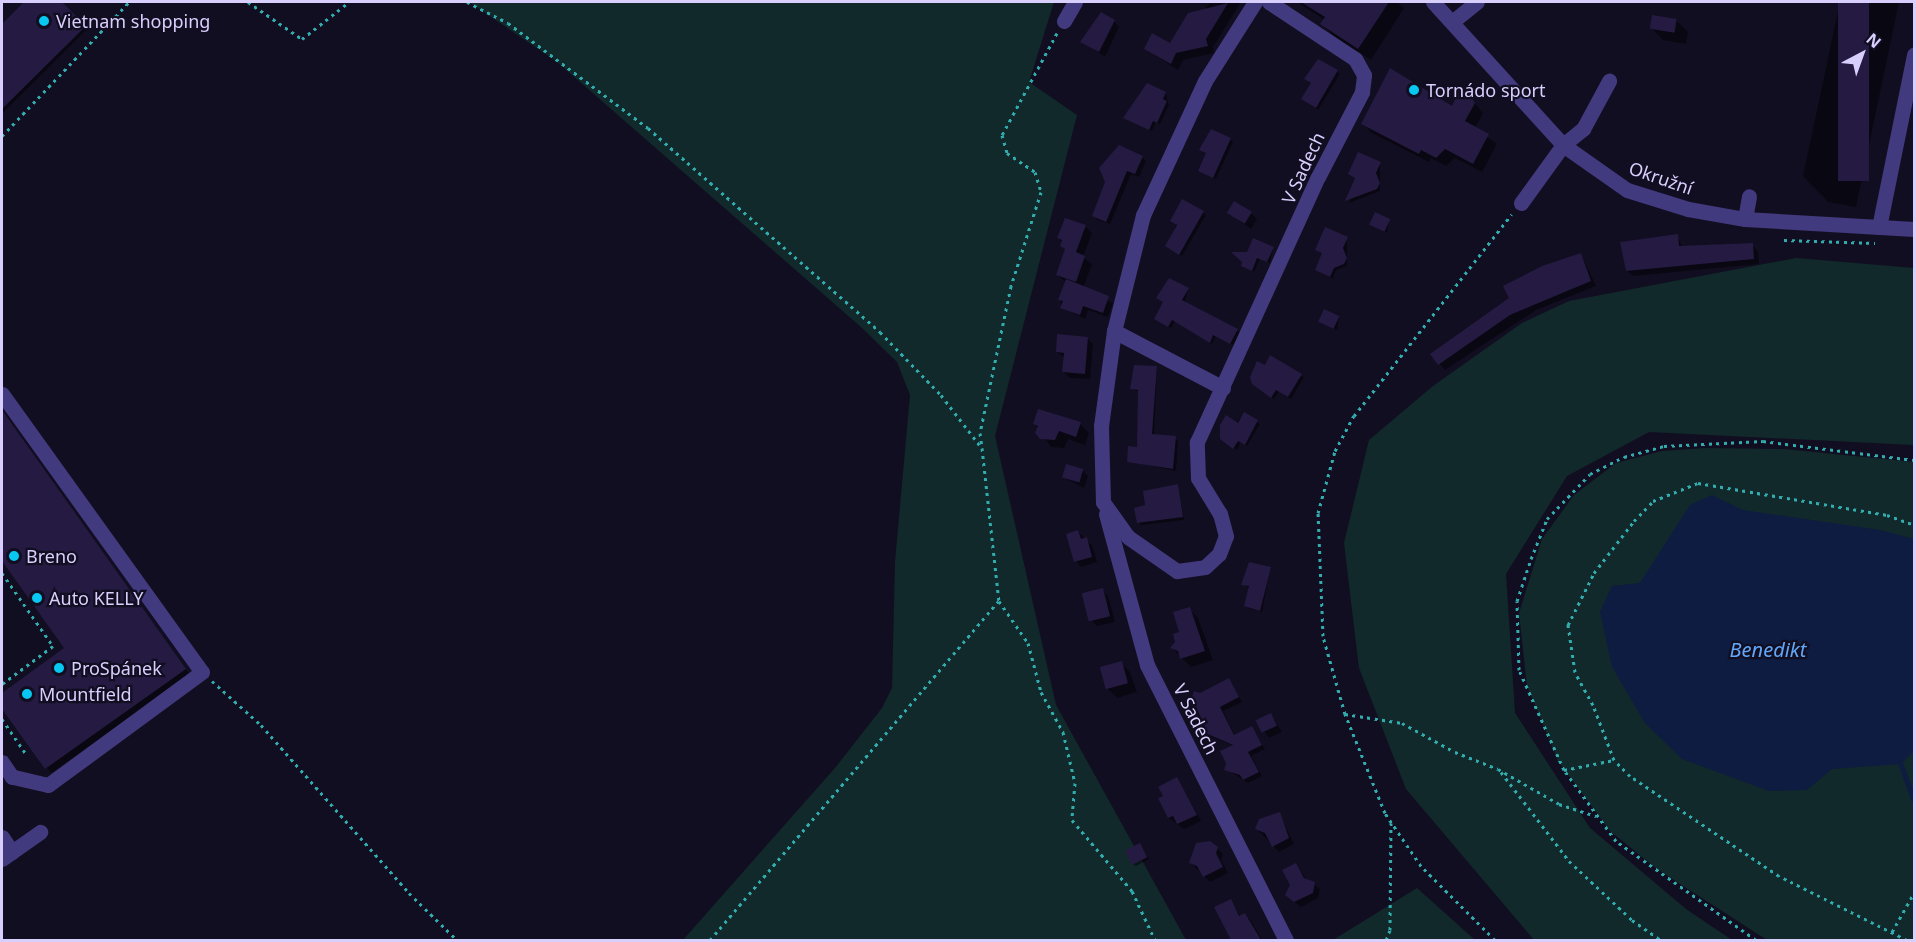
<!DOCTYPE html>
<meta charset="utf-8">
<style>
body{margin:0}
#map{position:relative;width:1916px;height:942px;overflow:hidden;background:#120e21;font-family:"Noto Sans",sans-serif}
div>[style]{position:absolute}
.green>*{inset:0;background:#11292a}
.water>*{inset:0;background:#0d1c40}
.shadow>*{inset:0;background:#0007}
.stream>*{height:4.5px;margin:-2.25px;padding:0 2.25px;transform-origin:2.25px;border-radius:2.25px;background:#0d1c40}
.building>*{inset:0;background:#251a41;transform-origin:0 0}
.path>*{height:3px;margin-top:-1.5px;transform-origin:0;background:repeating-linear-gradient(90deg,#32adaf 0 3px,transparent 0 7.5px)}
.minor>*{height:15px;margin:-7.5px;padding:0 7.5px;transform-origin:7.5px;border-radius:7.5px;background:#423a7e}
.dots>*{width:16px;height:16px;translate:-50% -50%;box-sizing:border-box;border:3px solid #120e21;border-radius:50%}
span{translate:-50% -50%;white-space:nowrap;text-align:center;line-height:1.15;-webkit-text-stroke:4.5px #120e21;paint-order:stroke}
.poi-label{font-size:18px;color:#d8cffd}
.left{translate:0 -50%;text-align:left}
.street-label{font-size:18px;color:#d8cffd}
.water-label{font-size:20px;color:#60a7fa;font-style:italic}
.frame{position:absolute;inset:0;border:3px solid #d8cffd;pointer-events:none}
.north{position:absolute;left:1832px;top:24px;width:60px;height:60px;-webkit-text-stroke:4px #120e21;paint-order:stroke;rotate:41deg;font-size:16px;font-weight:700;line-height:24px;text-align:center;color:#d8cffd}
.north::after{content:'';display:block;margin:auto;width:21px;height:27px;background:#d8cffd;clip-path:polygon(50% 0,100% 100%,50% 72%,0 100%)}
</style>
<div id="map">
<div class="green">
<i style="clip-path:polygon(469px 2px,1054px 2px,1029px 82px,1077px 115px,995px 436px,1056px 705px,1186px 940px,683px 940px,835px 768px,882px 708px,892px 688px,895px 562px,910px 395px,897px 362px,861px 327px,556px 61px)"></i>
<i style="clip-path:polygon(1796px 258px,1914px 268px,1914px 445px,1649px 432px,1567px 476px,1506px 574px,1515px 713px,1590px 828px,1686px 909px,1732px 940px,1534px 940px,1406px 789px,1359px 668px,1344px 543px,1369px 440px,1433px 386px,1522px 323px,1569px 301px)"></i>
<i style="clip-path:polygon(1706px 448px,1784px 449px,1914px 462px,1914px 940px,1767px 940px,1657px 869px,1610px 831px,1558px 761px,1527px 686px,1519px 613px,1542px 539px,1574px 495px,1616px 463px,1662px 451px)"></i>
<i style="clip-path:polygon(1417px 888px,1475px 940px,1333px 940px)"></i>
</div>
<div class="water">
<i style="clip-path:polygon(1712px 495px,1743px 510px,1880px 530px,1914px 539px,1914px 751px,1901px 764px,1832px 769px,1807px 790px,1769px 791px,1682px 759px,1645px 723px,1612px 667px,1600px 612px,1612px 586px,1640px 583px,1690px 505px)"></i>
</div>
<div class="shadow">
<i style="clip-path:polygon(26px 2px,60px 2px,87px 29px,2px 114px,2px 26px)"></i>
<i style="clip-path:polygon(1211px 2px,1241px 2px,1213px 47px,1214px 53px,1183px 60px,1178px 70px,1145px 49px,1171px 45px)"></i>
<i style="clip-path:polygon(1297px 2px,1397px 2px,1404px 8px,1371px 60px,1334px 36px,1322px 24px,1325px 20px)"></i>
<i style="clip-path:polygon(1840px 2px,1899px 2px,1856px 207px,1828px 202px,1803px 176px)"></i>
<i style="clip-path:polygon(1676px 20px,1688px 32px,1686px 44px,1663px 40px,1651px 28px)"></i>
<i style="clip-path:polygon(1114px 21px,1119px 27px,1105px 57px,1082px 41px)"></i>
<i style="clip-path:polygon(1337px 71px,1340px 74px,1318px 110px,1303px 99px,1312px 84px,1305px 79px)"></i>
<i style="clip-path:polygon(1165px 93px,1169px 105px,1160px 124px,1156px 122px,1152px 131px,1125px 118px)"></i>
<i style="clip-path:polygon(1466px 93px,1483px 113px,1475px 128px,1497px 144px,1482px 172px,1455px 158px,1446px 166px,1431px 158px,1429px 162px,1372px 133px,1363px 124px,1452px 108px)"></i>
<i style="clip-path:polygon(1230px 139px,1233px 142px,1216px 179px,1203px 173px,1207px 154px,1201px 150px)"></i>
<i style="clip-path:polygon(1142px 157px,1146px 161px,1139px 177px,1131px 174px,1110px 224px,1098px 220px,1094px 216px,1107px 181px)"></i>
<i style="clip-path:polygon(1380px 163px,1380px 191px,1349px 203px,1357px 178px,1349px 174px)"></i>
<i style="clip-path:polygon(1183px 201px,1206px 215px,1182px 256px,1169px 248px)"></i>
<i style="clip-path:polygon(1229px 213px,1251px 213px,1257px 219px,1251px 229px)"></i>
<i style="clip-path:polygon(1389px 220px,1387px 233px,1371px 225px)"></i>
<i style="clip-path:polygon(1085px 226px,1092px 233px,1083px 257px,1092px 264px,1083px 288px,1113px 303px,1108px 317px,1088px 310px,1085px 319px,1062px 307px,1060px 299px,1066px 282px,1057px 275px,1066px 251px,1059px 238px)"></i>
<i style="clip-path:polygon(1677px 236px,1683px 248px,1752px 245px,1758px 251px,1759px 264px,1633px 276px,1627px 271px)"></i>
<i style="clip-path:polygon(1347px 238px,1347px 266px,1336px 270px,1333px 279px,1319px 272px,1323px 254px,1317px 249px)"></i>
<i style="clip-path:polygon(1273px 248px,1270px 263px,1260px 259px,1254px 272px,1242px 266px,1248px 253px)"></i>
<i style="clip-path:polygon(1581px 254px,1596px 286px,1536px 310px,1445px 370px,1432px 355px)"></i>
<i style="clip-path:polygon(1188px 289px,1185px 302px,1240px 332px,1233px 345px,1216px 336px,1212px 344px,1175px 321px,1171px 328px,1158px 321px)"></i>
<i style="clip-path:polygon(1339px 317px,1337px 330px,1320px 322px)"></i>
<i style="clip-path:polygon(1087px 338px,1093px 344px,1090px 379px,1070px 378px,1064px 372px,1065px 358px,1057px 352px)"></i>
<i style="clip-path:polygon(1265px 367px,1304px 377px,1291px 399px,1279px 391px,1274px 399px,1256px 386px)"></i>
<i style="clip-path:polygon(1157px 368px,1154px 435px,1178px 440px,1176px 471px,1128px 461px,1139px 448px,1140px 392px,1132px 389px)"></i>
<i style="clip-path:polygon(2px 410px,190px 675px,51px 773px,2px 706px,2px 694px,66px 649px,2px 560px)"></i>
<i style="clip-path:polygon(1244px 414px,1260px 424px,1247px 446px,1241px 442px,1237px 450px,1222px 439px)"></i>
<i style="clip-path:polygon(1035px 424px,1080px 424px,1089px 433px,1085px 445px,1068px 439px,1064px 448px,1051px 447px)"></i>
<i style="clip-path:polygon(1082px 470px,1088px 476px,1084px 488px,1063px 477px)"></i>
<i style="clip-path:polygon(1178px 486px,1184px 520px,1141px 525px,1139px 522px,1147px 506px)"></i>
<i style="clip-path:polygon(1078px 532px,1092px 545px,1097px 562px,1081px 567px,1076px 561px)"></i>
<i style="clip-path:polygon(1270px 569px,1262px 612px,1248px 608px,1250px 588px,1242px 584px)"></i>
<i style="clip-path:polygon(1102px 590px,1108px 596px,1115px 622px,1097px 626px,1091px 620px)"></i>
<i style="clip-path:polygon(1189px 609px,1198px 618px,1213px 660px,1191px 667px,1172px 648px)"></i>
<i style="clip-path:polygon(1121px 663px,1130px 672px,1137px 692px,1117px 698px,1108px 689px)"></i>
<i style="clip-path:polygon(1229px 680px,1242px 702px,1223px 711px,1235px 736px,1252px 728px,1265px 749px,1251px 756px,1262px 776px,1248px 783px,1226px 769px,1234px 746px,1209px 736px,1199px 710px,1190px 705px,1201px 694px)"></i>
<i style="clip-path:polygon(1271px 715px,1282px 732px,1269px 738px,1258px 721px)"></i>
<i style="clip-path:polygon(1177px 779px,1201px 821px,1184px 829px,1169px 818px,1160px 799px)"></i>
<i style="clip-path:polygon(1279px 813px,1294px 844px,1279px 852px,1257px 829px)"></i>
<i style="clip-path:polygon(1140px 845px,1149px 859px,1136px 866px,1133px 864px)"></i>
<i style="clip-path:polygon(1217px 848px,1223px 854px,1221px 860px,1228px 873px,1210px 882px,1191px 863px)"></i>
<i style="clip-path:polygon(1296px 864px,1307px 880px,1320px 889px,1318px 898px,1301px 907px,1292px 900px)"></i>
<i style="clip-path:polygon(1230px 900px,1241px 917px,1245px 914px,1250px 919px,1262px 940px,1233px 940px,1216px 908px)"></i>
</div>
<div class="stream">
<i style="left:1901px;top:764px;width:37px;rotate:70deg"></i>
</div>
<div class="building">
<i style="clip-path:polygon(24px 2px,62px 2px,86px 26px,2px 109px,2px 24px)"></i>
<i style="clip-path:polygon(1301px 2px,1389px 2px,1358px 49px,1320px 24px,1325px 17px)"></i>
<i style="left:1838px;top:2px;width:31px;height:179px"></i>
<i style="clip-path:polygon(1228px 3px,1206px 39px,1208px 46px,1176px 53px,1171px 64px,1144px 49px,1152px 33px,1170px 43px,1188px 13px)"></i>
<i style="clip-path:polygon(1101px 12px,1115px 20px,1099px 52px,1080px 42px)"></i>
<i style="left:1652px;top:15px;width:25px;height:14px;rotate:9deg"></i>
<i style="clip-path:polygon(1318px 59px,1338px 70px,1316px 108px,1301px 99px,1311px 83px,1304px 79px)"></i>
<i style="clip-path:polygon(1390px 68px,1452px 106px,1459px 91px,1467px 91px,1475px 103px,1465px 121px,1489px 134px,1473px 164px,1445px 149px,1436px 158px,1421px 150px,1419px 154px,1361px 124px)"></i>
<i style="clip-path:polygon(1147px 83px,1166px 92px,1163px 99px,1167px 101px,1157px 123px,1153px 121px,1149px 130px,1123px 118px)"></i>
<i style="clip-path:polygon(1211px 129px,1231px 138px,1213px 178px,1198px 171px,1206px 153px,1199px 150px)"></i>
<i style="clip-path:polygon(1119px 145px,1143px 156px,1135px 174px,1127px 171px,1106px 222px,1092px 216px,1105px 182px,1099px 168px)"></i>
<i style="clip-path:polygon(1358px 152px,1381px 162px,1376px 173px,1380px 183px,1377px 189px,1345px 201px,1355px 178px,1348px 174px)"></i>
<i style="clip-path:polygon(1182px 199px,1204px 211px,1179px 255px,1165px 246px,1177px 225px,1170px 221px)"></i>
<i style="left:1234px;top:201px;width:21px;height:14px;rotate:31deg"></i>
<i style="left:1375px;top:212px;width:17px;height:14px;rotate:25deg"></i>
<i style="clip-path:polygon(1065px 218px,1086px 225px,1076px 252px,1085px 256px,1076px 282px,1056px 275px,1065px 249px,1060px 246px,1062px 240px,1057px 238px)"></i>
<i style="clip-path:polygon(1325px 227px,1348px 237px,1343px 248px,1347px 258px,1344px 264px,1334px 268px,1330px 277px,1315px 270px,1322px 253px,1315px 250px)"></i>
<i style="clip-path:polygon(1678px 234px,1679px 246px,1753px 243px,1754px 259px,1626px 271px,1620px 242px)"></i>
<i style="clip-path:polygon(1253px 238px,1274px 247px,1267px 262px,1257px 258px,1252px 271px,1241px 266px,1242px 262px,1231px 252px,1247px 252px)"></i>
<i style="clip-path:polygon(1581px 253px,1591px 281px,1510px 315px,1438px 365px,1430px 354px,1509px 298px,1503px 286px,1542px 266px)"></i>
<i style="clip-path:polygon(1169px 278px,1189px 288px,1182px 300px,1238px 329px,1230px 344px,1213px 335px,1210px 343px,1172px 320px,1168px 327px,1154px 319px,1163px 302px,1156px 298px)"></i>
<i style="clip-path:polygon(1066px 279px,1109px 296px,1103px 313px,1083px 306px,1080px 315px,1060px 308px,1063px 301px,1058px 300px)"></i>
<i style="left:1324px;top:309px;width:17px;height:14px;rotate:25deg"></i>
<i style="clip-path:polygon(1057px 334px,1088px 337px,1085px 374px,1062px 372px,1064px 353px,1056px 352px)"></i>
<i style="clip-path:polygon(1270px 355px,1302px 374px,1288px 397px,1276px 390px,1271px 398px,1252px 384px,1250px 377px,1257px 361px,1265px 365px)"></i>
<i style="clip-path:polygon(1134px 365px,1157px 366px,1152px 434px,1176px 436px,1173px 469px,1127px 462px,1128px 446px,1137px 447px,1138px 390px,1130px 389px)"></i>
<i style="clip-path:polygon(1038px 409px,1081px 422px,1076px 437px,1059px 431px,1055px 440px,1040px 439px,1035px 433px,1038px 426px,1033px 424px)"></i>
<i style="clip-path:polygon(2px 410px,186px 669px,45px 769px,2px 709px,2px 693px,64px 648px,2px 561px)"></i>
<i style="clip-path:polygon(1244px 412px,1258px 420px,1245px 445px,1238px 441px,1233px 449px,1220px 439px,1220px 425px,1226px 415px,1238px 423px)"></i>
<i style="left:1066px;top:464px;width:18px;height:14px;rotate:16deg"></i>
<i style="clip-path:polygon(1178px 484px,1183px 517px,1137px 523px,1134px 508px,1145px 505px,1143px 491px)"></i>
<i style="clip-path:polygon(1078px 530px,1081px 539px,1087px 537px,1092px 557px,1074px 562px,1066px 534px)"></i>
<i style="clip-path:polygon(1249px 562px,1271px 567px,1260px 611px,1244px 606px,1249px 586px,1241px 585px)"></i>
<i style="left:1103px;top:588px;width:29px;height:22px;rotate:76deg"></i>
<i style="clip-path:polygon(1190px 607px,1205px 651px,1180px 659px,1178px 651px,1170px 648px,1175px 642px,1173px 634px,1179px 632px,1173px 612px)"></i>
<i style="left:1122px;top:661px;width:23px;height:23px;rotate:75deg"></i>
<i style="clip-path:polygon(1229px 678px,1239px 697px,1220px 707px,1234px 735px,1252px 726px,1262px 745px,1248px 752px,1259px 772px,1243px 780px,1240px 775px,1224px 770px,1226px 763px,1220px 751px,1233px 745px,1203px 732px,1205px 726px,1196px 707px,1189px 705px,1194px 691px,1200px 693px)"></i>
<i style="left:1271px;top:713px;width:14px;height:17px;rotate:65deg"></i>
<i style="clip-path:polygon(1177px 777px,1197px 815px,1177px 824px,1173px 816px,1168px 818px,1158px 798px,1163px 796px,1158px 787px)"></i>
<i style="clip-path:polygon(1280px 812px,1289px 838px,1272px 847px,1265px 833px,1255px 829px,1259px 819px)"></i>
<i style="clip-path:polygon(1210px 841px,1218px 847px,1216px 853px,1223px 867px,1203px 877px,1197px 866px,1189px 863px,1196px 843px)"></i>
<i style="left:1140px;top:843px;width:16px;height:17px;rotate:63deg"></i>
<i style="clip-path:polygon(1296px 863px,1304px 878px,1315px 882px,1313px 893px,1294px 902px,1285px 895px,1290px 885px,1282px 870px)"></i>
<i style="clip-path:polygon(1231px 899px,1239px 916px,1245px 913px,1261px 940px,1231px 940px,1214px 907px)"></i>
</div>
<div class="path">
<i style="left:248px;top:2px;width:65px;rotate:34.4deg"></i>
<i style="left:302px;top:39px;width:60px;rotate:-38.2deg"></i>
<i style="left:467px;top:2px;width:46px;rotate:27.1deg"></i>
<i style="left:508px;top:23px;width:175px;rotate:36.9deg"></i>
<i style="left:648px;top:128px;width:309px;rotate:41.3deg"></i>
<i style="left:880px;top:332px;width:88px;rotate:45.9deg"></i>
<i style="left:941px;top:395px;width:66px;rotate:52.4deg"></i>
<i style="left:1057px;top:33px;width:116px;rotate:118.3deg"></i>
<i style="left:1002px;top:135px;width:19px;rotate:74deg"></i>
<i style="left:1007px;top:153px;width:34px;rotate:34deg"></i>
<i style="left:1035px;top:172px;width:21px;rotate:73deg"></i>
<i style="left:1041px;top:192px;width:99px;rotate:107.7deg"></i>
<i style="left:1011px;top:286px;width:150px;rotate:101.9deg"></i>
<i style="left:980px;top:433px;width:15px;rotate:82deg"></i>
<i style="left:982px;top:448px;width:154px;rotate:83.7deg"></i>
<i style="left:999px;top:601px;width:51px;rotate:55.4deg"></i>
<i style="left:1028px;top:643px;width:51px;rotate:75.1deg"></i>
<i style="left:1041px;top:692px;width:46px;rotate:61.2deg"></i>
<i style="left:1063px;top:732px;width:52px;rotate:76.8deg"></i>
<i style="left:1075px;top:783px;width:37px;rotate:95deg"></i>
<i style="left:1072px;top:820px;width:93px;rotate:49.8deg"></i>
<i style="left:1132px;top:891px;width:54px;rotate:64.9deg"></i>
<i style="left:2px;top:136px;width:185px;rotate:-46.5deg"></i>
<i style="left:1784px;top:240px;width:91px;rotate:1.9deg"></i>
<i style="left:2px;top:573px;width:89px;rotate:55.1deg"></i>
<i style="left:53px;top:646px;width:64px;rotate:143.3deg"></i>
<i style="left:212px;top:681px;width:66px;rotate:41.9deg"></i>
<i style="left:261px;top:725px;width:224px;rotate:48.6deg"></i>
<i style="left:409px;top:893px;width:67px;rotate:44.4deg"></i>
<i style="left:1345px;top:714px;width:58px;rotate:9deg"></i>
<i style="left:1402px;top:723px;width:60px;rotate:28.7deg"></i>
<i style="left:1455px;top:752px;width:46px;rotate:21.6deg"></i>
<i style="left:1498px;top:769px;width:70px;rotate:29.8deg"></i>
<i style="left:1559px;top:804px;width:39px;rotate:18deg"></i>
<i style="left:2px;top:719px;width:42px;rotate:55.6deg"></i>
<i style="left:1564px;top:770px;width:51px;rotate:-11.3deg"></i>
<i style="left:1501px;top:772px;width:112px;rotate:52.6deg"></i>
<i style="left:1569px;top:861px;width:86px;rotate:43.1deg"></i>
<i style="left:1632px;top:920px;width:35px;rotate:35deg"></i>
<i style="left:1892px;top:932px;width:45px;rotate:-60.6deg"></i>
<i style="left:710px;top:940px;width:445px;rotate:-49.6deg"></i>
<i style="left:1386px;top:940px;width:11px;rotate:-68deg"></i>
<i style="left:1390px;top:930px;width:107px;rotate:-89.5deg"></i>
<i style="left:1495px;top:940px;width:105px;rotate:-135deg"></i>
<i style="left:1421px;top:866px;width:64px;rotate:-124.2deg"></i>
<i style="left:1385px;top:813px;width:107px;rotate:-112deg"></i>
<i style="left:1345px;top:714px;width:81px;rotate:-105.8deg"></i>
<i style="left:1323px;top:636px;width:123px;rotate:-92.3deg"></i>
<i style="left:1318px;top:513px;width:64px;rotate:-74.7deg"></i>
<i style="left:1335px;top:451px;width:40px;rotate:-62deg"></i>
<i style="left:1354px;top:416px;width:256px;rotate:-52deg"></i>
<i style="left:1756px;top:940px;width:171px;rotate:-144.7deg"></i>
<i style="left:1616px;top:841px;width:88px;rotate:-126.2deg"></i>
<i style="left:1564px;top:770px;width:110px;rotate:-114.2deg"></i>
<i style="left:1519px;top:670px;width:69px;rotate:-91.7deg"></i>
<i style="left:1517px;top:601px;width:44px;rotate:-71.6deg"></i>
<i style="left:1531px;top:559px;width:43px;rotate:-68.2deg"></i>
<i style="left:1547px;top:519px;width:62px;rotate:-46.3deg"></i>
<i style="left:1590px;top:474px;width:38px;rotate:-27deg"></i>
<i style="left:1624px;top:457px;width:41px;rotate:-15.4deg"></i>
<i style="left:1664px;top:446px;width:99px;rotate:-2.9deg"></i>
<i style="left:1763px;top:441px;width:152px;rotate:7.2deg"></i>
<i style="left:1907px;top:940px;width:143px;rotate:-153.4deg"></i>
<i style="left:1779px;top:876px;width:179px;rotate:-146.1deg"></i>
<i style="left:1630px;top:776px;width:23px;rotate:-135deg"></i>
<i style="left:1614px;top:760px;width:59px;rotate:-110.9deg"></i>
<i style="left:1593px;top:705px;width:38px;rotate:-119deg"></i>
<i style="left:1575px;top:672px;width:48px;rotate:-98.5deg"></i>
<i style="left:1568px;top:625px;width:58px;rotate:-63.4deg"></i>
<i style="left:1594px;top:573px;width:66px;rotate:-52.4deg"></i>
<i style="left:1634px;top:521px;width:28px;rotate:-46deg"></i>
<i style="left:1653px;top:501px;width:48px;rotate:-21.8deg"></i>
<i style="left:1698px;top:483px;width:192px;rotate:9.6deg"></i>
<i style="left:1887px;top:515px;width:29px;rotate:20deg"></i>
</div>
<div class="minor">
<i style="left:1255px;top:2px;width:93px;rotate:122.3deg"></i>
<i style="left:1205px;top:81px;width:148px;rotate:114.8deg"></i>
<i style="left:1143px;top:215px;width:120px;rotate:104deg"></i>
<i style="left:1114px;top:331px;width:96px;rotate:97.8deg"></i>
<i style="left:1101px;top:426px;width:76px;rotate:88.5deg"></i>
<i style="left:1103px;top:502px;width:43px;rotate:54.5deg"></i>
<i style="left:1128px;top:537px;width:60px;rotate:34.8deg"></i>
<i style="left:1177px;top:571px;width:28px;rotate:-8deg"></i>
<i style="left:1205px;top:567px;width:19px;rotate:-43deg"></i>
<i style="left:1219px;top:554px;width:19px;rotate:-69deg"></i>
<i style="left:1226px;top:536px;width:23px;rotate:-105deg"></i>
<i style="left:1220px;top:514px;width:42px;rotate:-121.4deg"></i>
<i style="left:1198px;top:478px;width:36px;rotate:-92deg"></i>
<i style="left:1197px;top:442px;width:291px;rotate:-65.5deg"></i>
<i style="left:1318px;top:177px;width:96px;rotate:-62.6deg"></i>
<i style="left:1362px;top:92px;width:17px;rotate:-83deg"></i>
<i style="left:1364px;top:75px;width:18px;rotate:-119deg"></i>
<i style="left:1355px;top:59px;width:103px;rotate:-146.5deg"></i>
<i style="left:1433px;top:2px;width:193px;rotate:47.7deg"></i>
<i style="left:1563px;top:145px;width:78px;rotate:35.1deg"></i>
<i style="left:1627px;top:190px;width:64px;rotate:17.3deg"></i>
<i style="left:1688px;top:209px;width:58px;rotate:10deg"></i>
<i style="left:1745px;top:219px;width:169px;rotate:3.4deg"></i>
<i style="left:1064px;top:21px;width:22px;rotate:-60deg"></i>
<i style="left:1452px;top:22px;width:32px;rotate:-39deg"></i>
<i style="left:1521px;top:203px;width:72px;rotate:-54.1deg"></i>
<i style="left:1563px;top:145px;width:26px;rotate:-39deg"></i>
<i style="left:1583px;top:129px;width:55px;rotate:-61.6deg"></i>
<i style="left:1745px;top:219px;width:23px;rotate:-80deg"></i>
<i style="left:1879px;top:227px;width:176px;rotate:-78.5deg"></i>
<i style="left:1114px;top:331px;width:123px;rotate:27.6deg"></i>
<i style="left:2px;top:394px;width:342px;rotate:54.3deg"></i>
<i style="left:202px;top:672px;width:191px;rotate:143.7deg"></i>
<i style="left:48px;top:785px;width:37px;rotate:-167deg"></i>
<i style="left:12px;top:777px;width:18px;rotate:-124deg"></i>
<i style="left:1106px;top:514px;width:156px;rotate:74.8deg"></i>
<i style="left:1147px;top:665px;width:308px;rotate:63.2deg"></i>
<i style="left:2px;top:837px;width:18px;rotate:56deg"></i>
<i style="left:2px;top:859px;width:47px;rotate:-35.4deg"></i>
</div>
<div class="dots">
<i style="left:44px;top:21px;background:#08c8f1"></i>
<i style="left:1414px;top:90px;background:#08c8f1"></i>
<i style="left:14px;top:556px;background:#08c8f1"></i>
<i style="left:37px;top:598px;background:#08c8f1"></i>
<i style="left:59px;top:668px;background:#08c8f1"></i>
<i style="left:27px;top:694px;background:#08c8f1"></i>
</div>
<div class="poi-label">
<span class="left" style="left:56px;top:21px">Vietnam shopping</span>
<span class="left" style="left:1426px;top:90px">Tornádo sport</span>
<span class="left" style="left:26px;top:556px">Breno</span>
<span class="left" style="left:49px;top:598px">Auto KELLY</span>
<span class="left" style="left:71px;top:668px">ProSpánek</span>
<span class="left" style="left:39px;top:694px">Mountfield</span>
</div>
<div class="street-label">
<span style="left:1303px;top:168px;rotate:-65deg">V Sadech</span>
<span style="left:1661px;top:178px;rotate:19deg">Okružní</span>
<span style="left:1196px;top:719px;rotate:63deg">V Sadech</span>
</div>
<div class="water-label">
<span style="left:1768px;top:649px">Benedikt</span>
</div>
<div class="frame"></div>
<div class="north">N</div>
</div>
